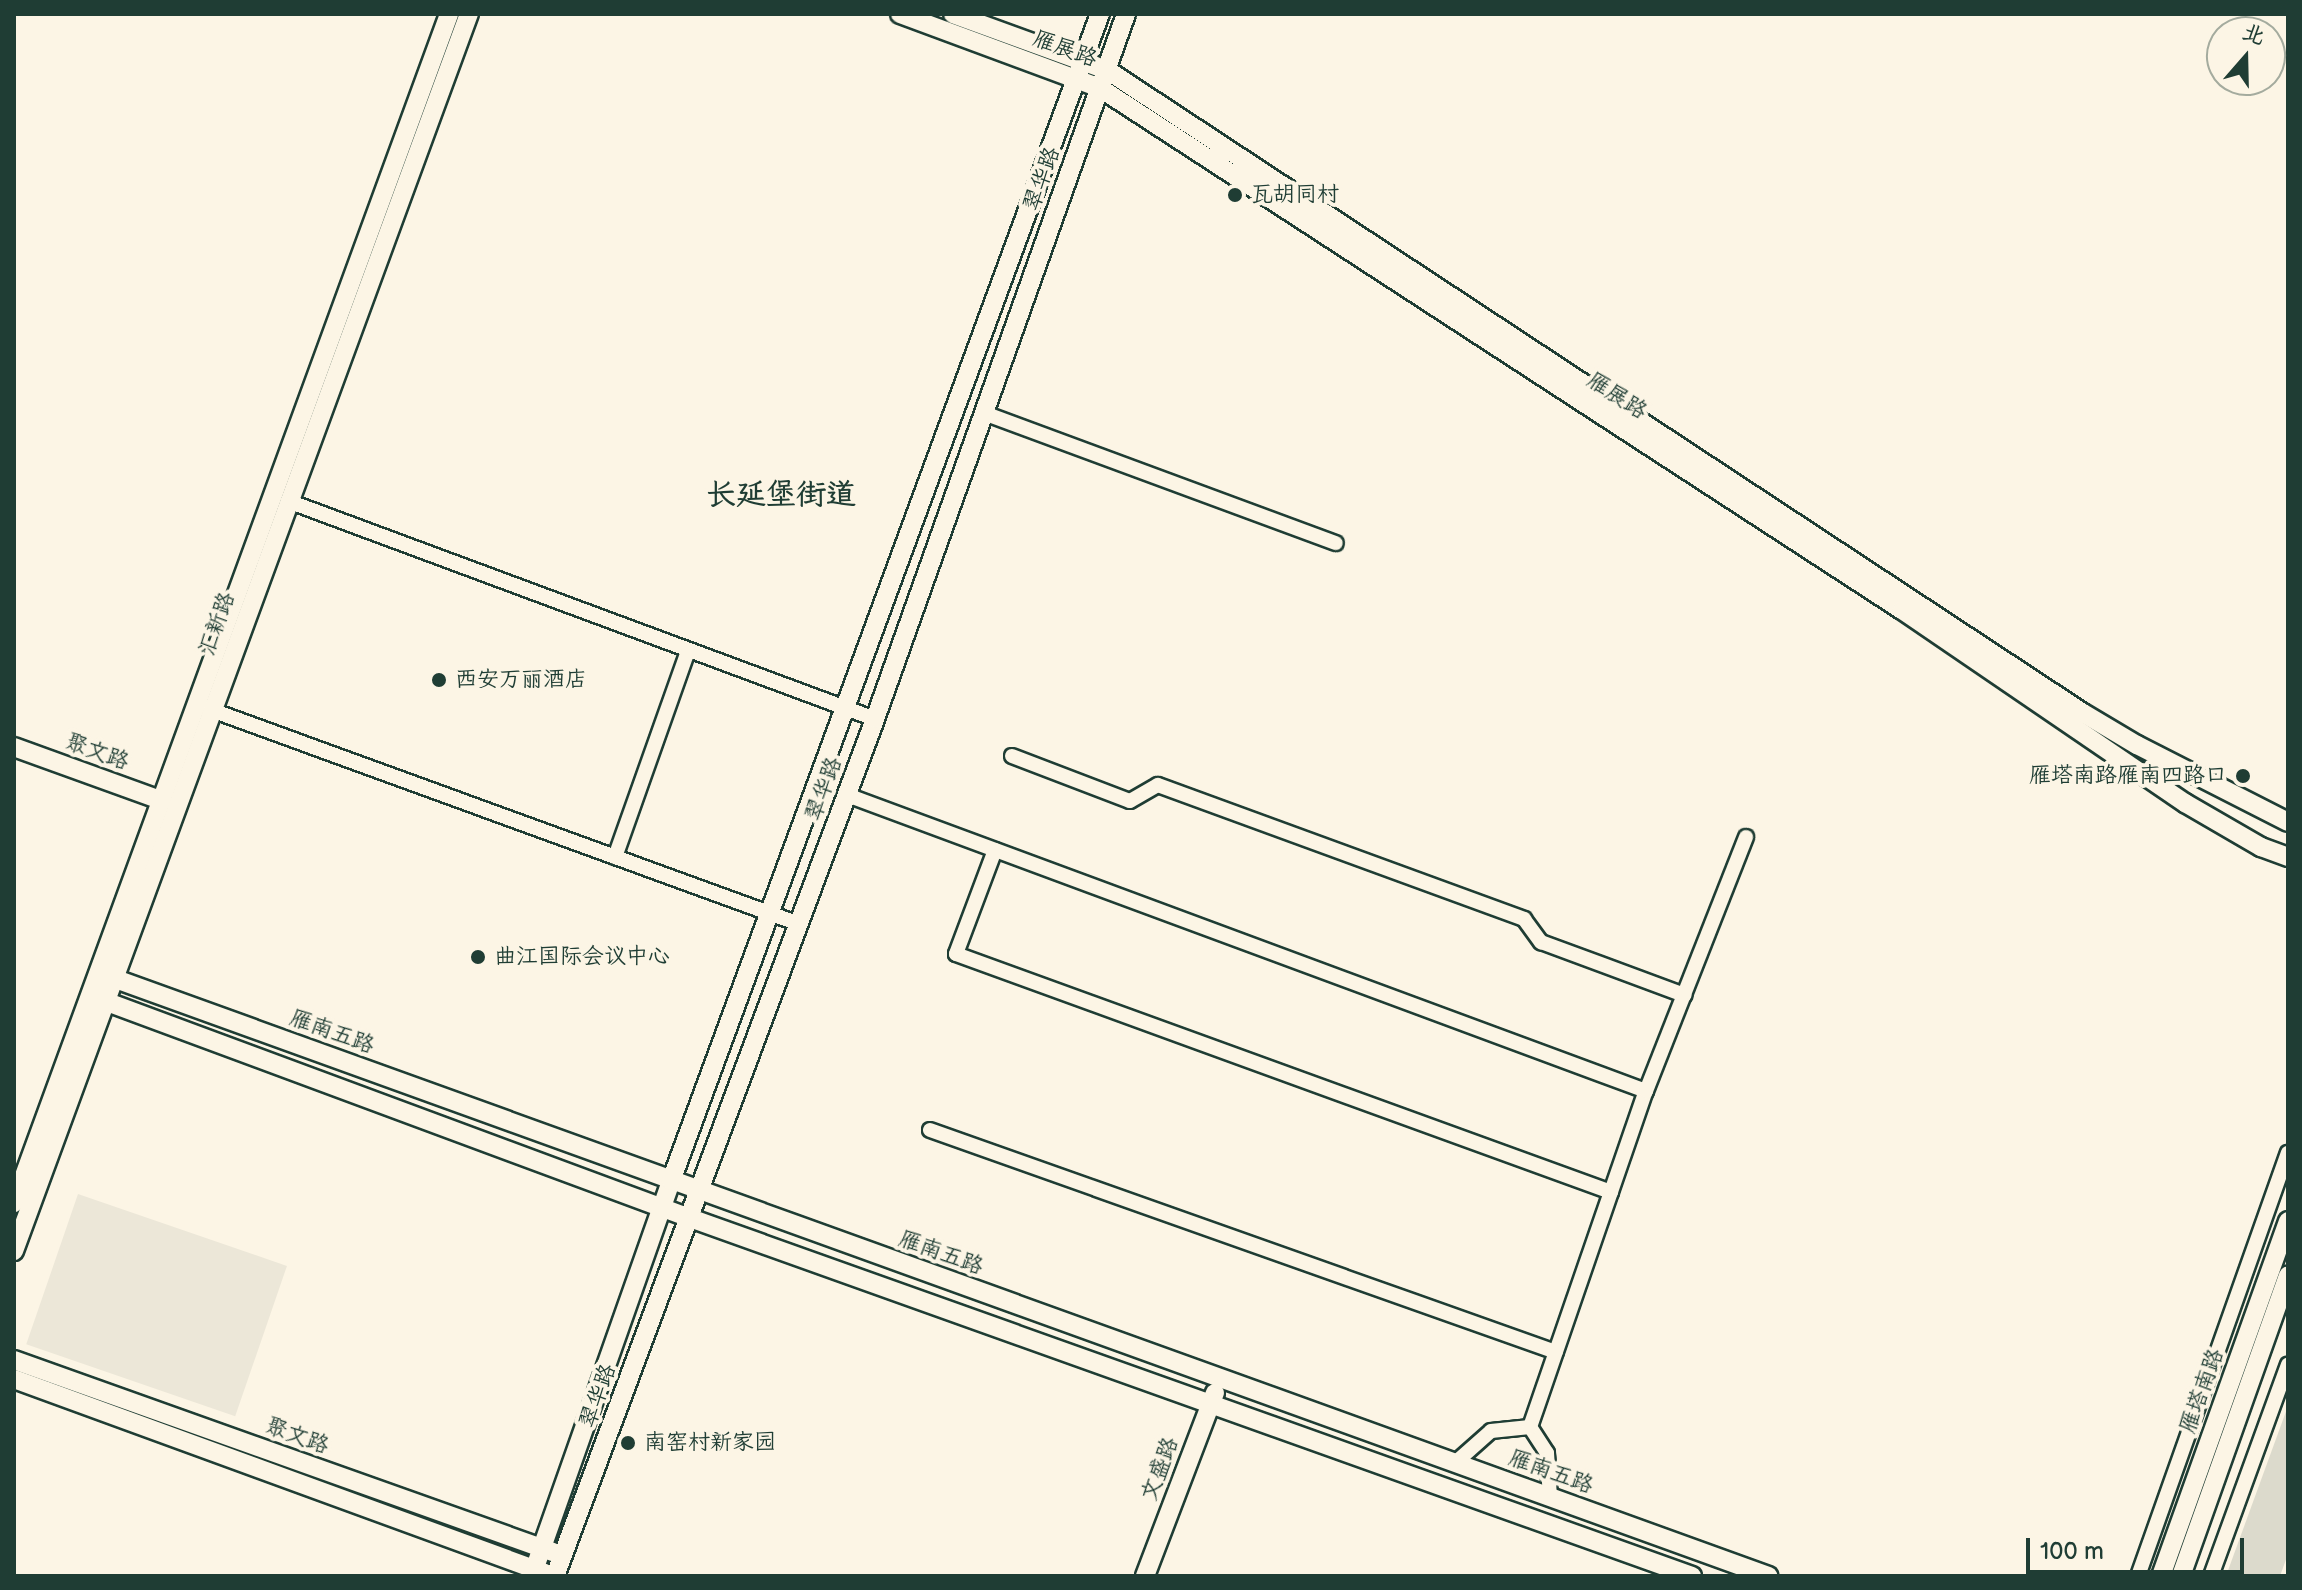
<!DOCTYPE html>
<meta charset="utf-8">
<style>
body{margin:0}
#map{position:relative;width:2302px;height:1590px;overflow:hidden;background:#fcf5e5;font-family:"Balsamiq Sans","LXGW WenKai TC",sans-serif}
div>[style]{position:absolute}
.built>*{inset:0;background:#ece7d8;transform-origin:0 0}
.green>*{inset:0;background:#dcdacc}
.roads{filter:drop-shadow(2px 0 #1f3d34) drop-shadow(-2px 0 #1f3d34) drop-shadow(0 2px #1f3d34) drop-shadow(0 -2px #1f3d34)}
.street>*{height:14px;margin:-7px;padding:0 7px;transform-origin:7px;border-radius:7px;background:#fcf5e5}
.secondary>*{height:18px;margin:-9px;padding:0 9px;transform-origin:9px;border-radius:9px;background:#fcf5e5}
.dots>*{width:22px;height:22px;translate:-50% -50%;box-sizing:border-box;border:4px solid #fcf5e5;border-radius:50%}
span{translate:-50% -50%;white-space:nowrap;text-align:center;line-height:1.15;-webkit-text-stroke:8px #fcf5e5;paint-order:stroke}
.street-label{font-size:22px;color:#1f3d34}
.poi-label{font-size:22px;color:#1f3d34}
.left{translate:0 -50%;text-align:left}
.right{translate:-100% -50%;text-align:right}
.district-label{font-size:30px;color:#1f3d34;font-weight:700}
.frame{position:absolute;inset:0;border:16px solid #1f3d34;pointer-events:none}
.north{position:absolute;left:2206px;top:16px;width:80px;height:80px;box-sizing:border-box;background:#fcf5e5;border:2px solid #a4ab9e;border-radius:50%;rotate:20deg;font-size:22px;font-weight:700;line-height:32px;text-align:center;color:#1f3d34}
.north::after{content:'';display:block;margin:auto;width:28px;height:36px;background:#1f3d34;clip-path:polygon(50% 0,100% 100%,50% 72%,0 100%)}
.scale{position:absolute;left:2026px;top:1538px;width:218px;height:36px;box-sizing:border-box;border:4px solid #1f3d34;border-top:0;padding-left:10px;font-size:24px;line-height:28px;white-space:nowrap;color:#1f3d34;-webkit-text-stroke:6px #fcf5e5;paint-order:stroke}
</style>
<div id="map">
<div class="built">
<i style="left:78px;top:1194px;width:221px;height:159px;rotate:19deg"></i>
</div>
<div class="green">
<i style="clip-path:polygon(2288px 1406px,2288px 1554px,2280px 1576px,2226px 1576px)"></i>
</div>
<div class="roads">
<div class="street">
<i style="left:984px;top:413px;width:375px;rotate:20.3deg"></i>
<i style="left:288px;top:501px;width:626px;rotate:20.37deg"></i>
<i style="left:206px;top:708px;width:631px;rotate:20.01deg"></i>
<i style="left:1012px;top:756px;width:126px;rotate:20.9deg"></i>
<i style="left:1130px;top:801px;width:32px;rotate:-30deg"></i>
<i style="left:1158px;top:785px;width:390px;rotate:20.1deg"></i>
<i style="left:1524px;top:919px;width:29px;rotate:54deg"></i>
<i style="left:1541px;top:942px;width:153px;rotate:20.3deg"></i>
<i style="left:847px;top:795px;width:852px;rotate:20.33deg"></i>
<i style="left:995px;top:850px;width:111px;rotate:110.6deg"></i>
<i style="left:956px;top:954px;width:697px;rotate:19.97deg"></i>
<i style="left:615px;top:857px;width:219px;rotate:-70.5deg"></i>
<i style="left:930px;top:1130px;width:664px;rotate:19.53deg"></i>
<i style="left:1455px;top:1463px;width:48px;rotate:-41.6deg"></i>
<i style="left:1491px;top:1431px;width:39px;rotate:-6deg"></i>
<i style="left:1550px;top:1497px;width:44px;rotate:-93.9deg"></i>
<i style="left:1547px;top:1453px;width:31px;rotate:-123deg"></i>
<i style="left:1530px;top:1427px;width:355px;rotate:-71deg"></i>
<i style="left:1646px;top:1091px;width:273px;rotate:-68.5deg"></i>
<i style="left:2138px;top:1576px;width:449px;rotate:-70.5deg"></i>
<i style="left:2211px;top:1576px;width:225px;rotate:-70deg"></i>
</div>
<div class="secondary">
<i style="left:900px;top:14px;width:213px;rotate:20.3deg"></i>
<i style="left:1100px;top:88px;width:957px;rotate:33.06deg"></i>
<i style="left:1902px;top:610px;width:343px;rotate:34.3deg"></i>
<i style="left:2185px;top:803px;width:88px;rotate:30.1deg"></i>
<i style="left:2261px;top:847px;width:29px;rotate:20deg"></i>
<i style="left:953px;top:14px;width:164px;rotate:20deg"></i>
<i style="left:1107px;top:70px;width:1169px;rotate:33.38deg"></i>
<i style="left:2083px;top:713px;width:63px;rotate:30.7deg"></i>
<i style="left:2137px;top:745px;width:169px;rotate:27deg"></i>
<i style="left:14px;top:747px;width:158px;rotate:19.9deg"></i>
<i style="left:99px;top:973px;width:1775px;rotate:19.86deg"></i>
<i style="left:91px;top:996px;width:639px;rotate:20.34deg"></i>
<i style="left:690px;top:1218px;width:1064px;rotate:19.66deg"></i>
<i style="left:14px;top:1203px;width:1266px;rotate:-69.9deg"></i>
<i style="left:14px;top:1251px;width:1318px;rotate:-69.81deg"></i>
<i style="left:14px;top:1360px;width:572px;rotate:19.61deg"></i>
<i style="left:14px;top:1379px;width:565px;rotate:20.07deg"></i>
<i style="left:532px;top:1576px;width:419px;rotate:-70.6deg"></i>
<i style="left:671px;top:1181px;width:1243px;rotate:-69.82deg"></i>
<i style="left:555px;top:1576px;width:915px;rotate:-69.52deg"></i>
<i style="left:875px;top:719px;width:748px;rotate:-70.4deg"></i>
<i style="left:1145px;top:1576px;width:196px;rotate:-69.1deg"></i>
<i style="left:2161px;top:1576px;width:377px;rotate:-70.3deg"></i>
<i style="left:2181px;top:1576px;width:319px;rotate:-70.4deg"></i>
</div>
</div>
<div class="dots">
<i style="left:1235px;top:195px;background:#1f3d34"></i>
<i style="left:439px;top:680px;background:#1f3d34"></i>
<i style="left:2243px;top:776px;background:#1f3d34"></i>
<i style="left:478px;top:957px;background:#1f3d34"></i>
<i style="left:628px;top:1443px;background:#1f3d34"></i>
</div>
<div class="street-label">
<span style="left:1065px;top:49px;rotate:20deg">雁展路</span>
<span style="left:1042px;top:179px;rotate:-70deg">翠华路</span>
<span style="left:1617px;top:396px;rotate:33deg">雁展路</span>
<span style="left:217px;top:624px;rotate:-70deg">汇新路</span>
<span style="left:97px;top:752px;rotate:20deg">聚文路</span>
<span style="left:824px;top:789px;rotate:-70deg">翠华路</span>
<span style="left:332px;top:1032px;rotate:20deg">雁南五路</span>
<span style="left:941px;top:1253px;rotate:20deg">雁南五路</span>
<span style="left:2202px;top:1391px;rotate:-70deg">雁塔南路</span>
<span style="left:598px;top:1396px;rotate:-70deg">翠华路</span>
<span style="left:297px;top:1436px;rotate:20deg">聚文路</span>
<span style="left:1160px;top:1469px;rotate:-69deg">文盛路</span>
<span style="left:1551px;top:1472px;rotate:20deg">雁南五路</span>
</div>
<div class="poi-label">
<span class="left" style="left:1251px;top:195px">瓦胡同村</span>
<span class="left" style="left:455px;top:680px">西安万丽酒店</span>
<span class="right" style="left:2227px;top:776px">雁塔南路雁南四路口</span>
<span class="left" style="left:494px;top:957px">曲江国际会议中心</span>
<span class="left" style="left:644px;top:1443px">南窑村新家园</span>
</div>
<div class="district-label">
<span style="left:781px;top:495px">长延堡街道</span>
</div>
<div class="frame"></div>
<div class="north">北</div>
<div class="scale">100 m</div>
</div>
